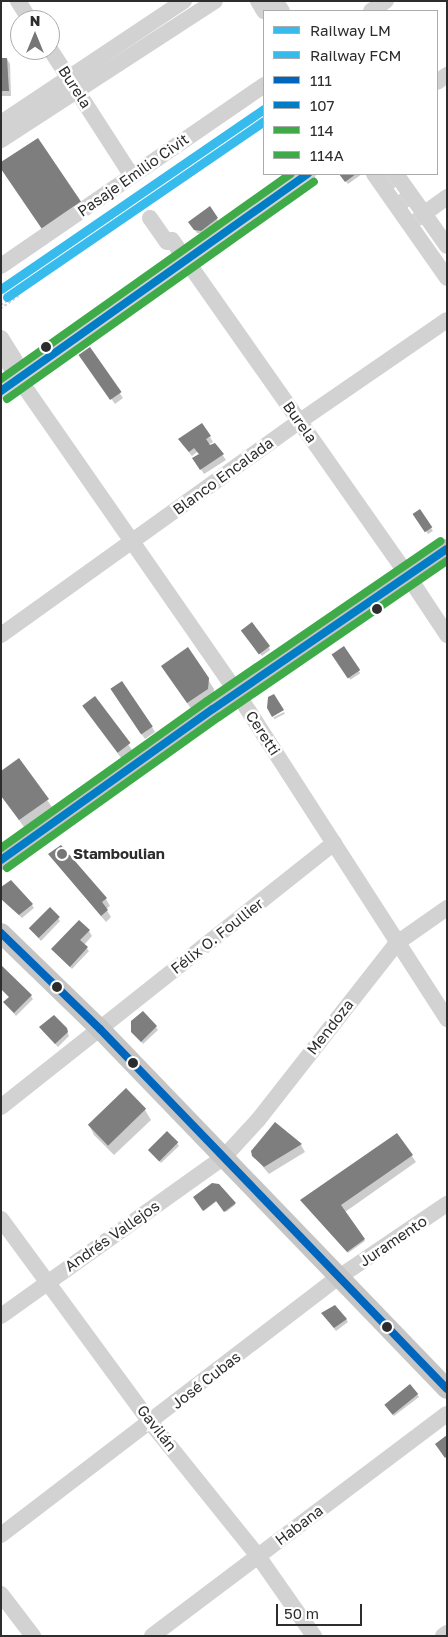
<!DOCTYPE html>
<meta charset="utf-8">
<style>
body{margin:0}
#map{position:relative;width:448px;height:1637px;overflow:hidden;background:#fff;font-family:"Golos Text",sans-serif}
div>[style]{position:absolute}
.shadow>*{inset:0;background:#0003;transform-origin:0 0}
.building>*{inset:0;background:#7e7e7e;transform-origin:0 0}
.minor-tunnel>*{height:16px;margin-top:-8px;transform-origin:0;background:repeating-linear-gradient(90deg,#d5d5d5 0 16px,transparent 0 24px)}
.path>*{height:2px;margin-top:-1px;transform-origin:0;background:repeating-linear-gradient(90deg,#d2d2d2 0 2.5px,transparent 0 5px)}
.minor>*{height:16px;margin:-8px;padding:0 8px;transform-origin:8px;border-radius:8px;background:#d2d2d2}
.major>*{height:20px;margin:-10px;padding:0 10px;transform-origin:10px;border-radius:10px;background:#c5c5c5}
.bus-1>*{height:8px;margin:-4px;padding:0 4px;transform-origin:4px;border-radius:4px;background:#0065bd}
.bus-2>*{height:8px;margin:-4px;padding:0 4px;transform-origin:4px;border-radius:4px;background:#007dc5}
.bus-3>*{height:8px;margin:-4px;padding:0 4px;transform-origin:4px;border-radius:4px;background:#3fab48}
.bus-4>*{height:8px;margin:-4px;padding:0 4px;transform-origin:4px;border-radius:4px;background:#3fab48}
.rail-1>*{height:9px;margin:-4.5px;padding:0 4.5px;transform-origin:4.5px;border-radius:4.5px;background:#37bbed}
.rail-2>*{height:9px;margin:-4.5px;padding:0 4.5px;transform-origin:4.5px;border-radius:4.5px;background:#37bbed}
.dots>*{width:14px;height:14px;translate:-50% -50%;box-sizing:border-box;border:2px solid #fff;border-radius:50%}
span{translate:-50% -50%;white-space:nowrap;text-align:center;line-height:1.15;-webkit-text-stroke:5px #fff;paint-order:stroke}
.street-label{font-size:15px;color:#2d2d2d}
.poi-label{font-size:15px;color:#2d2d2d;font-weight:700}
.left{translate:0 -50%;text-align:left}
.frame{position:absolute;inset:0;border:2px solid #2d2d2d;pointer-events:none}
.legend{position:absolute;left:263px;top:10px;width:175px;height:165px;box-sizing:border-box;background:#fff;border:1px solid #ababab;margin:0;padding:6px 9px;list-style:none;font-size:15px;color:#2d2d2d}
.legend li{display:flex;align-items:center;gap:10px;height:25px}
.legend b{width:25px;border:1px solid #ababab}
.north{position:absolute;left:10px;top:10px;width:50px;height:50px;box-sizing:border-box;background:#fff;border:1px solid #ababab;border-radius:50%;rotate:0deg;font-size:14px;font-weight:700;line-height:20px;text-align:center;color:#2d2d2d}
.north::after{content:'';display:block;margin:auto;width:18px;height:22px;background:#767676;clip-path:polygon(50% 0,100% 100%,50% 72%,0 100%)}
.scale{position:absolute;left:276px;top:1604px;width:86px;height:22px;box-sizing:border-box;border:2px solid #2d2d2d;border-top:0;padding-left:6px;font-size:15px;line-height:18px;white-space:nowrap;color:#2d2d2d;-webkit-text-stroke:4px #fff;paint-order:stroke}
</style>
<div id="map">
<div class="shadow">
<i style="clip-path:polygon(1px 59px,7px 59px,10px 64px,11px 96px,1px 96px)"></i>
<i style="clip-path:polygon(340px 174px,362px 174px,348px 184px)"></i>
<i style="clip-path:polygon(209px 208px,219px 222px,203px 234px,197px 233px,192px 226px)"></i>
<i style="clip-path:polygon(90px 349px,123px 398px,115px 404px,84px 360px)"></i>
<i style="clip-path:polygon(210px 437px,213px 442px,208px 445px,210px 447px,215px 444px,226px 460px,204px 474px,197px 463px,200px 455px,197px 452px,192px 456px,182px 444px)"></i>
<i style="clip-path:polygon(419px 511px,433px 531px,428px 534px,417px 518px)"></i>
<i style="clip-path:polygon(244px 634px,269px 647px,270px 650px,262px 656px)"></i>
<i style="left:344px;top:648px;width:30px;height:12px;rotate:57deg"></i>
<i style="clip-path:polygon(162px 666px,207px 678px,214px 689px,213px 699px,194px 713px)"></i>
<i style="clip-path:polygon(115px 695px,152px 727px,155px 732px,145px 739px)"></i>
<i style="clip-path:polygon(95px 698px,135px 754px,124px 762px,90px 716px)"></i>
<i style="left:284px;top:712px;width:2px;height:12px;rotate:63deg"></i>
<i style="clip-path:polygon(19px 760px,52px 807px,24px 827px,1px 795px)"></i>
<i style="clip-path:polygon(50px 855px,106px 899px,110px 906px,106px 909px,111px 917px,106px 922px)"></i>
<i style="clip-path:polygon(1px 899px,32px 905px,34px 908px,22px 918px)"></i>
<i style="clip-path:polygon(58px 918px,60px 921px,41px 941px,30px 929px)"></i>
<i style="clip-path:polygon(89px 931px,92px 936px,84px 945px,89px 951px,72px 969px,53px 950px)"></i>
<i style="clip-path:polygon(1px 989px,31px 996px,33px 999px,16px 1016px,4px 1002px,10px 998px)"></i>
<i style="clip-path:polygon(156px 1027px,158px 1030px,143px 1044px,135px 1035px)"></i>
<i style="clip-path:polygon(66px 1029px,69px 1036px,58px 1047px,43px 1031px)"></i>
<i style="clip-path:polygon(126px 1089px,145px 1110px,151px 1120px,114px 1155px,94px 1135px,89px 1125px)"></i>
<i style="clip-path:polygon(275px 1124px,301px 1145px,305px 1152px,269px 1174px,253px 1155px)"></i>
<i style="clip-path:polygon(397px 1134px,416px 1162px,345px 1212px,365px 1241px,348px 1253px,302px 1200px)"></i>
<i style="clip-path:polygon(177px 1143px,179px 1146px,161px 1163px,152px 1153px)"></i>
<i style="clip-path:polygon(194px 1197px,235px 1204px,235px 1205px,226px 1212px,217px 1201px,204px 1211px)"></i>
<i style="clip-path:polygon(324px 1316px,346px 1319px,348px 1322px,336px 1331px)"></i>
<i style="clip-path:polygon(417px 1394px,419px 1397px,394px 1416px,387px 1407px)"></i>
</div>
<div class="building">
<i style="clip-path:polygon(1px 58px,7px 58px,9px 91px,1px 91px)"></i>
<i style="clip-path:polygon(38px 138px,84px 206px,44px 232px,1px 169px,1px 162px)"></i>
<i style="clip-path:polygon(339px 174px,356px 174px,345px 182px)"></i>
<i style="clip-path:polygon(210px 206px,218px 218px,201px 231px,194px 230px,188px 222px)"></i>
<i style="left:90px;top:347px;width:55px;height:14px;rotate:55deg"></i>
<i style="clip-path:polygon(202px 423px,211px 436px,206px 439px,210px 445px,215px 443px,224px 454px,200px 470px,192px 458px,199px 454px,194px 448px,189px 452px,178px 439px)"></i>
<i style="left:420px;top:509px;width:22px;height:9px;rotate:56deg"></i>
<i style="left:252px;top:622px;width:30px;height:14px;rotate:53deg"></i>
<i style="left:344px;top:646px;width:29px;height:15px;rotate:56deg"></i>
<i style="clip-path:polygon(188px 647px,209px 678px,208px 689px,187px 703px,161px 666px)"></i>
<i style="left:122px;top:681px;width:55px;height:14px;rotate:56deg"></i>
<i style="clip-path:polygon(274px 694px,284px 710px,272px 717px,267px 708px,268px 697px)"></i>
<i style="left:95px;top:696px;width:59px;height:16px;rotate:53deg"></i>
<i style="clip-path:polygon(19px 758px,49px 799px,19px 820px,1px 796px,1px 771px)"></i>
<i style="clip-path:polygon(61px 845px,107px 898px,102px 902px,108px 910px,101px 916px,48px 854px)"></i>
<i style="clip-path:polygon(11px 880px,33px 904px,19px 915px,1px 899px,1px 887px)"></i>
<i style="left:50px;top:907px;width:14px;height:30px;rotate:45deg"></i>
<i style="clip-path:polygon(79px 920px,90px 930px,80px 940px,88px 947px,70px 967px,51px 949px)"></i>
<i style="clip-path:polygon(1px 965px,32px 995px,14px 1013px,3px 1002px,9px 997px,1px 989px)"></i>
<i style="clip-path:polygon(143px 1011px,157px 1026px,141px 1042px,131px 1032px,131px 1021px)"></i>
<i style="clip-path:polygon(54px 1015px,67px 1028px,68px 1032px,55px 1044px,39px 1027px)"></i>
<i style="left:126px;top:1088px;width:29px;height:53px;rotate:46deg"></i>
<i style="clip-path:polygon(275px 1122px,302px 1144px,264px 1167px,252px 1156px,251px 1151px)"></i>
<i style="left:167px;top:1131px;width:16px;height:27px;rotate:45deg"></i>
<i style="clip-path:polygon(397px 1133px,413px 1155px,341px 1205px,365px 1239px,347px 1252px,300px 1200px)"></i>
<i style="clip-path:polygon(212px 1183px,219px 1184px,236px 1203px,224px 1212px,216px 1201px,203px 1211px,193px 1197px)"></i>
<i style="clip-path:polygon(335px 1305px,347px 1319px,334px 1328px,321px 1313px)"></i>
<i style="left:410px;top:1384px;width:13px;height:33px;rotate:51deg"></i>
<i style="clip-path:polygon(447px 1435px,447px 1456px,445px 1458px,435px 1444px)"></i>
</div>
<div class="minor-tunnel">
<i style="left:386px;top:174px;width:62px;rotate:55.5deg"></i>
</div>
<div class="path">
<i style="left:1px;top:305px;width:21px;rotate:-35deg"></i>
<i style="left:18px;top:293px;width:3px;rotate:72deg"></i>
<i style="left:19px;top:296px;width:22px;rotate:146deg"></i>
</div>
<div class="minor">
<i style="left:18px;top:1px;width:22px;rotate:58deg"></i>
<i style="left:258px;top:1px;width:12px;rotate:59deg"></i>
<i style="left:275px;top:1px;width:12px;rotate:55deg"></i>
<i style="left:371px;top:11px;width:18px;rotate:-34deg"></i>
<i style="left:50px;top:49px;width:151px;rotate:57.2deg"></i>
<i style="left:437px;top:82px;width:12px;rotate:-35deg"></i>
<i style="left:1px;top:123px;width:220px;rotate:-33.7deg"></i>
<i style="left:1px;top:140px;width:255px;rotate:-33deg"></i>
<i style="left:374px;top:174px;width:127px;rotate:54.9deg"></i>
<i style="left:396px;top:174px;width:88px;rotate:54.7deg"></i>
<i style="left:425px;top:213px;width:27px;rotate:-36deg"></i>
<i style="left:150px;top:218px;width:29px;rotate:55deg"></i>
<i style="left:167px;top:242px;width:5px;rotate:-22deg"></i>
<i style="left:172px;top:240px;width:411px;rotate:54.9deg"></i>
<i style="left:408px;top:576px;width:71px;rotate:56.5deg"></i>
<i style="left:1px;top:266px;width:319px;rotate:-34.5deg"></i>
<i style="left:1px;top:338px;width:26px;rotate:58deg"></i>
<i style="left:1px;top:353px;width:414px;rotate:55.2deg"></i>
<i style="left:237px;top:693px;width:388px;rotate:57.2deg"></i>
<i style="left:1px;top:391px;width:376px;rotate:-35.3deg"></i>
<i style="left:1px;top:635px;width:368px;rotate:-35.6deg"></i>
<i style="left:300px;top:421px;width:178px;rotate:-34.5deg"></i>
<i style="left:1px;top:1107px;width:425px;rotate:-38.4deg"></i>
<i style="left:1px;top:1219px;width:253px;rotate:53.7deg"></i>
<i style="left:151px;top:1423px;width:171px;rotate:51.2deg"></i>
<i style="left:258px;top:1556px;width:98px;rotate:55deg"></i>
<i style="left:1px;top:1316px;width:274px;rotate:-35.5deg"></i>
<i style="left:224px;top:1157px;width:50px;rotate:-47.4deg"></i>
<i style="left:258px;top:1120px;width:225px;rotate:-51.9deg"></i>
<i style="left:397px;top:943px;width:61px;rotate:-35deg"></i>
<i style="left:1px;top:1535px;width:425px;rotate:-37.4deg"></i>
<i style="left:339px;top:1277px;width:130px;rotate:-34.1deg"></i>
<i style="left:1px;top:1594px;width:53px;rotate:52.7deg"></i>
<i style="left:152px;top:1636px;width:369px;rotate:-37deg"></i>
<i style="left:443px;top:1636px;width:5px;rotate:-37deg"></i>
</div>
<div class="major">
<i style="left:1px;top:860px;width:260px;rotate:-35.5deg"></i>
<i style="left:213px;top:709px;width:283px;rotate:-34.4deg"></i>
<i style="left:1px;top:933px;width:138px;rotate:44.1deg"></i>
<i style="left:100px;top:1029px;width:500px;rotate:46.05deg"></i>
</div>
<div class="bus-1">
<i style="left:1px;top:933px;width:138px;rotate:44.1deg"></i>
<i style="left:100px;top:1029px;width:500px;rotate:46.05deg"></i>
</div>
<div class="bus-2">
<i style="left:1px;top:391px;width:376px;rotate:-35.3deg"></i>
<i style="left:1px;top:860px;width:260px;rotate:-35.5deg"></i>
<i style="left:213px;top:709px;width:283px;rotate:-34.4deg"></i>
</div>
<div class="bus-3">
<i style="left:7px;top:399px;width:376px;rotate:-35.3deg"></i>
<i style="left:7px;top:868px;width:260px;rotate:-35.5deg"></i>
<i style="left:219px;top:717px;width:276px;rotate:-34.4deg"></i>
</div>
<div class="bus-4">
<i style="left:1px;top:379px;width:355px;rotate:-35.3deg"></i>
<i style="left:1px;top:848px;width:253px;rotate:-35.5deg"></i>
<i style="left:207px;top:701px;width:283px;rotate:-34.4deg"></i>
</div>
<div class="rail-1">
<i style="left:1px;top:289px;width:319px;rotate:-34.4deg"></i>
</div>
<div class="rail-2">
<i style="left:7px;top:297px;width:311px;rotate:-34.4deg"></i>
</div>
<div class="dots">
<i style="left:46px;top:347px;background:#2d2d2d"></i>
<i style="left:377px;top:609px;background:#2d2d2d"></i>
<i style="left:62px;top:854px;background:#767676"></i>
<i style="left:57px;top:987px;background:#2d2d2d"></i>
<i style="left:133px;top:1063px;background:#2d2d2d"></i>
<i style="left:387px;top:1327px;background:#2d2d2d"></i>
</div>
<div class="street-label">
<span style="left:75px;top:87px;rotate:57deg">Burela</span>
<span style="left:133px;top:175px;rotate:-35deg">Pasaje Emilio Civit</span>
<span style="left:300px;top:422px;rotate:55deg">Burela</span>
<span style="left:223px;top:476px;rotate:-36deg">Blanco Encalada</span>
<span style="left:263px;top:733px;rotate:57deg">Ceretti</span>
<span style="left:217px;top:936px;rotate:-38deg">Félix O. Foullier</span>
<span style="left:330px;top:1027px;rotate:-52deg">Mendoza</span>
<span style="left:112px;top:1236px;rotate:-35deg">Andrés Vallejos</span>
<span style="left:393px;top:1241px;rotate:-34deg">Juramento</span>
<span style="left:206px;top:1380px;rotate:-38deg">José Cubas</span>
<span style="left:157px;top:1428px;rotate:52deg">Gavilán</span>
<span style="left:299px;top:1525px;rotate:-37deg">Habana</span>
</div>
<div class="poi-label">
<span class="left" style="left:73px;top:854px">Stamboulian</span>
</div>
<div class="frame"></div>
<ul class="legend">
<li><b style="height:6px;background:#37bbed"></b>Railway LM</li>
<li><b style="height:6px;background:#37bbed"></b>Railway FCM</li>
<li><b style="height:6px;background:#0065bd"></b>111</li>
<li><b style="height:6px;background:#007dc5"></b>107</li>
<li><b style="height:6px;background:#3fab48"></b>114</li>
<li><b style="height:6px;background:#3fab48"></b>114A</li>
</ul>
<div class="north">N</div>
<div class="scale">50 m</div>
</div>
